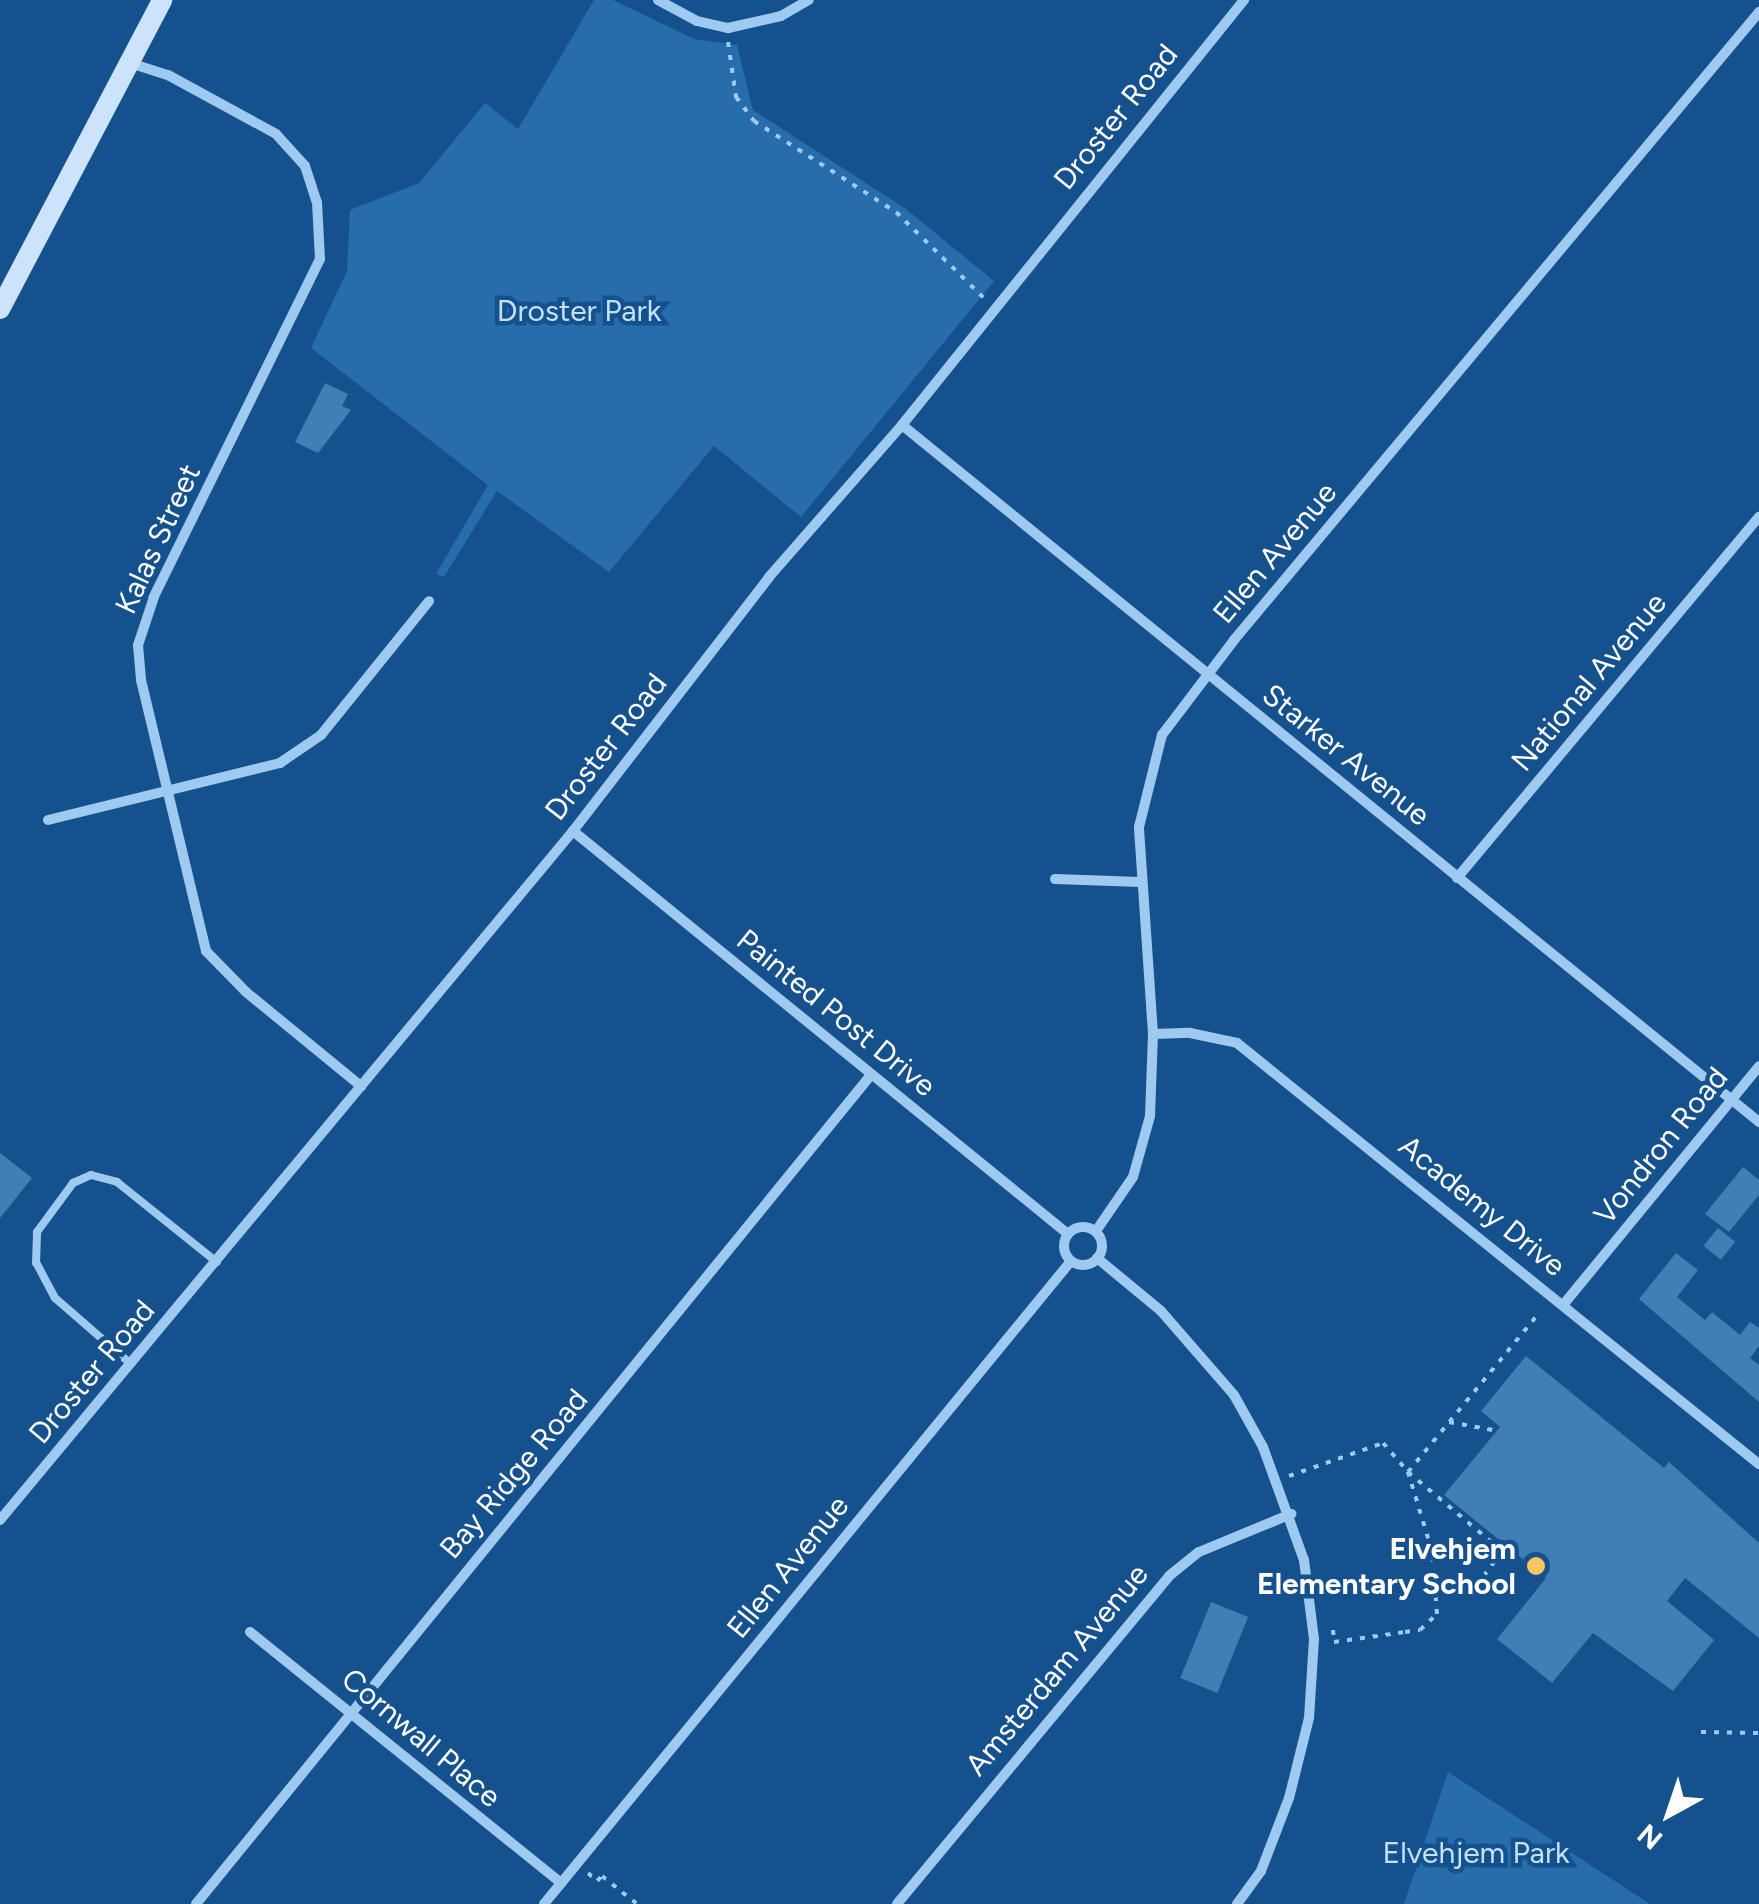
<!DOCTYPE html>
<style>
body{margin:0}
#map{position:relative;width:1759px;height:1904px;overflow:hidden;background:#15518c;font-family:Figtree,sans-serif}
div>[style]{position:absolute}
.green>*{inset:0;background:#276cab}
.building>*{inset:0;background:#417eb7;transform-origin:0 0}
.path>*{height:4px;margin-top:-2px;transform-origin:0;background:repeating-linear-gradient(90deg,#9ec9f0 0 5px,transparent 0 13px)}
.lane>*{height:8px;margin:-4px;padding:0 4px;transform-origin:4px;border-radius:4px;background:#9ec9f0}
.street>*{height:10px;margin:-5px;padding:0 5px;transform-origin:5px;border-radius:5px;background:#9ec9f0}
.street>.ring{margin:-5px;padding:0;box-sizing:content-box;background:none;border:10px solid #9ec9f0;border-radius:50%}
.secondary>*{height:20px;margin:-10px;padding:0 10px;transform-origin:10px;border-radius:10px;background:#cce4fb}
.dots>*{width:28px;height:28px;translate:-50% -50%;box-sizing:border-box;border:5px solid #15518c;border-radius:50%}
span{translate:-50% -50%;white-space:nowrap;text-align:center;line-height:1.15;-webkit-text-stroke:9px #15518c;paint-order:stroke}
.street-label{font-size:30px;color:#fff}
.park-label{font-size:30px;color:#c4e1fb}
.poi-label{font-size:30px;color:#fff;font-weight:700}
.right{translate:-100% -50%;text-align:right}
.north{position:absolute;left:1619px;top:1764px;width:100px;height:100px;-webkit-text-stroke:8px #15518c;paint-order:stroke;rotate:220deg;font-size:28px;font-weight:700;line-height:40px;text-align:center;color:#fff}
.north::after{content:'';display:block;margin:auto;width:35px;height:45px;background:#fff;clip-path:polygon(50% 0,100% 100%,50% 72%,0 100%)}
</style>
<div id="map">
<div class="green">
<i style="clip-path:polygon(594px 0,613px 0,694px 39px,737px 45px,753px 110px,906px 209px,994px 281px,801px 517px,714px 446px,609px 572px,497px 491px,444px 577px,436px 574px,488px 485px,311px 348px,347px 271px,350px 210px,419px 183px,485px 103px,518px 129px)"></i>
<i style="clip-path:polygon(1448px 1772px,1650px 1904px,1404px 1904px)"></i>
</div>
<div class="building">
<i style="clip-path:polygon(325px 383px,348px 394px,342px 406px,351px 410px,318px 453px,295px 442px)"></i>
<i style="clip-path:polygon(0 1153px,32px 1178px,0 1218px)"></i>
<i style="clip-path:polygon(1743px 1167px,1759px 1180px,1759px 1195px,1729px 1232px,1705px 1214px)"></i>
<i style="left:1718px;top:1228px;width:22px;height:23px;rotate:39deg"></i>
<i style="clip-path:polygon(1676px 1253px,1698px 1270px,1677px 1297px,1705px 1320px,1712px 1312px,1740px 1335px,1750px 1322px,1759px 1328px,1759px 1346px,1750px 1358px,1759px 1365px,1759px 1402px,1639px 1299px)"></i>
<i style="clip-path:polygon(1526px 1356px,1664px 1468px,1669px 1462px,1759px 1543px,1759px 1638px,1685px 1578px,1667px 1601px,1714px 1640px,1673px 1691px,1593px 1633px,1552px 1683px,1497px 1639px,1546px 1578px,1444px 1495px,1500px 1427px,1481px 1411px)"></i>
<i style="left:1211px;top:1602px;width:40px;height:82px;rotate:22deg"></i>
</div>
<div class="path">
<i style="left:728px;top:42px;width:56px;rotate:81.7deg"></i>
<i style="left:736px;top:97px;width:30px;rotate:53deg"></i>
<i style="left:754px;top:121px;width:169px;rotate:32.7deg"></i>
<i style="left:896px;top:212px;width:126px;rotate:44.4deg"></i>
<i style="left:1449px;top:1422px;width:50px;rotate:10.4deg"></i>
<i style="left:1289px;top:1476px;width:100px;rotate:-19.3deg"></i>
<i style="left:1383px;top:1443px;width:38px;rotate:49deg"></i>
<i style="left:1408px;top:1472px;width:207px;rotate:-50.5deg"></i>
<i style="left:1333px;top:1630px;width:12px;rotate:85deg"></i>
<i style="left:1334px;top:1642px;width:72px;rotate:-8deg"></i>
<i style="left:1405px;top:1632px;width:15px;rotate:-8deg"></i>
<i style="left:1420px;top:1630px;width:23px;rotate:-43deg"></i>
<i style="left:1437px;top:1614px;width:63px;rotate:-94.5deg"></i>
<i style="left:1432px;top:1551px;width:83px;rotate:-106.9deg"></i>
<i style="left:1408px;top:1472px;width:123px;rotate:40deg"></i>
<i style="left:1502px;top:1551px;width:29px;rotate:126deg"></i>
<i style="left:1701px;top:1732px;width:58px;rotate:1deg"></i>
<i style="left:588px;top:1873px;width:12px;rotate:42deg"></i>
<i style="left:597px;top:1881px;width:7px;rotate:-45deg"></i>
<i style="left:602px;top:1876px;width:45px;rotate:38.7deg"></i>
</div>
<div class="lane">
<i style="left:131px;top:1364px;width:101px;rotate:-139deg"></i>
<i style="left:55px;top:1298px;width:40px;rotate:-118deg"></i>
<i style="left:36px;top:1263px;width:31px;rotate:-88deg"></i>
<i style="left:37px;top:1232px;width:61px;rotate:-53.7deg"></i>
<i style="left:73px;top:1183px;width:20px;rotate:-24deg"></i>
<i style="left:91px;top:1175px;width:27px;rotate:15deg"></i>
<i style="left:117px;top:1182px;width:128px;rotate:38.7deg"></i>
</div>
<div class="street">
<i style="left:658px;top:0;width:44px;rotate:28.3deg"></i>
<i style="left:697px;top:21px;width:32px;rotate:13deg"></i>
<i style="left:728px;top:28px;width:54px;rotate:-12.8deg"></i>
<i style="left:781px;top:16px;width:32px;rotate:-30deg"></i>
<i style="left:130px;top:63px;width:40px;rotate:18deg"></i>
<i style="left:168px;top:75px;width:123px;rotate:28.6deg"></i>
<i style="left:276px;top:134px;width:43px;rotate:47.8deg"></i>
<i style="left:305px;top:166px;width:38px;rotate:72deg"></i>
<i style="left:317px;top:202px;width:57px;rotate:87deg"></i>
<i style="left:320px;top:259px;width:377px;rotate:116.2deg"></i>
<i style="left:154px;top:597px;width:51px;rotate:108.4deg"></i>
<i style="left:138px;top:645px;width:35px;rotate:85deg"></i>
<i style="left:141px;top:680px;width:279px;rotate:76.5deg"></i>
<i style="left:206px;top:951px;width:57px;rotate:45.7deg"></i>
<i style="left:246px;top:992px;width:149px;rotate:39.3deg"></i>
<i style="left:902px;top:425px;width:1105px;rotate:39.12deg"></i>
<i style="left:48px;top:820px;width:239px;rotate:-13.8deg"></i>
<i style="left:280px;top:763px;width:50px;rotate:-34.3deg"></i>
<i style="left:321px;top:735px;width:172px;rotate:-51.1deg"></i>
<i style="left:573px;top:831px;width:638px;rotate:39.15deg"></i>
<i style="left:1457px;top:878px;width:471px;rotate:-50.1deg"></i>
<i style="left:1055px;top:879px;width:85px;rotate:2deg"></i>
<i style="left:1153px;top:1034px;width:37px;rotate:-2deg"></i>
<i style="left:1190px;top:1033px;width:48px;rotate:12deg"></i>
<i style="left:1237px;top:1043px;width:671px;rotate:38.89deg"></i>
<i class="ring" style="left:1064px;top:1227px;width:28px;height:28px"></i>
<i style="left:1096px;top:1231px;width:65px;rotate:-55.6deg"></i>
<i style="left:1133px;top:1177px;width:63px;rotate:-74.4deg"></i>
<i style="left:1150px;top:1116px;width:82px;rotate:-87.9deg"></i>
<i style="left:1153px;top:1034px;width:207px;rotate:-93.9deg"></i>
<i style="left:1139px;top:827px;width:95px;rotate:-76deg"></i>
<i style="left:1162px;top:735px;width:119px;rotate:-52.8deg"></i>
<i style="left:1234px;top:640px;width:819px;rotate:-50.1deg"></i>
<i style="left:1097px;top:1258px;width:83px;rotate:39.6deg"></i>
<i style="left:1161px;top:1311px;width:111px;rotate:49deg"></i>
<i style="left:1234px;top:1395px;width:60px;rotate:60.9deg"></i>
<i style="left:1263px;top:1447px;width:120px;rotate:70.1deg"></i>
<i style="left:1304px;top:1560px;width:80px;rotate:82.8deg"></i>
<i style="left:1314px;top:1639px;width:79px;rotate:93.6deg"></i>
<i style="left:1309px;top:1718px;width:82px;rotate:104deg"></i>
<i style="left:1289px;top:1798px;width:78px;rotate:111deg"></i>
<i style="left:1261px;top:1871px;width:41px;rotate:126deg"></i>
<i style="left:1563px;top:1305px;width:309px;rotate:-50.6deg"></i>
<i style="left:0;top:1520px;width:896px;rotate:-50.25deg"></i>
<i style="left:573px;top:831px;width:321px;rotate:-52.3deg"></i>
<i style="left:769px;top:577px;width:202px;rotate:-48.8deg"></i>
<i style="left:902px;top:425px;width:546px;rotate:-51.18deg"></i>
<i style="left:250px;top:1632px;width:400px;rotate:38.9deg"></i>
<i style="left:196px;top:1904px;width:1068px;rotate:-50.85deg"></i>
<i style="left:544px;top:1904px;width:831px;rotate:-50.66deg"></i>
<i style="left:897px;top:1904px;width:426px;rotate:-50.3deg"></i>
<i style="left:1169px;top:1576px;width:38px;rotate:-39deg"></i>
<i style="left:1199px;top:1552px;width:100px;rotate:-22.4deg"></i>
</div>
<div class="secondary">
<i style="left:0;top:309px;width:349px;rotate:-62.3deg"></i>
</div>
<div class="dots">
<i style="left:1536px;top:1566px;background:#ffc55d"></i>
</div>
<div class="street-label">
<span style="left:1116px;top:117px;rotate:-51deg">Droster Road</span>
<span style="left:158px;top:539px;rotate:-65deg">Kalas Street</span>
<span style="left:1275px;top:553px;rotate:-50deg">Ellen Avenue</span>
<span style="left:1589px;top:682px;rotate:-50deg">National Avenue</span>
<span style="left:606px;top:747px;rotate:-52deg">Droster Road</span>
<span style="left:1346px;top:755px;rotate:39deg">Starker Avenue</span>
<span style="left:836px;top:1013px;rotate:39deg">Painted Post Drive</span>
<span style="left:1661px;top:1146px;rotate:-51deg">Vondron Road</span>
<span style="left:1482px;top:1206px;rotate:39deg">Academy Drive</span>
<span style="left:92px;top:1372px;rotate:-50deg">Droster Road</span>
<span style="left:514px;top:1474px;rotate:-50deg">Bay Ridge Road</span>
<span style="left:788px;top:1567px;rotate:-51deg">Ellen Avenue</span>
<span style="left:1057px;top:1670px;rotate:-50deg">Amsterdam Avenue</span>
<span style="left:421px;top:1738px;rotate:40deg">Cornwall Place</span>
</div>
<div class="park-label">
<span style="left:579px;top:311px">Droster Park</span>
<span style="left:1476px;top:1853px">Elvehjem Park</span>
</div>
<div class="poi-label">
<span class="right" style="left:1516px;top:1566px">Elvehjem<br>Elementary School</span>
</div>
<div class="north">N</div>
</div>
